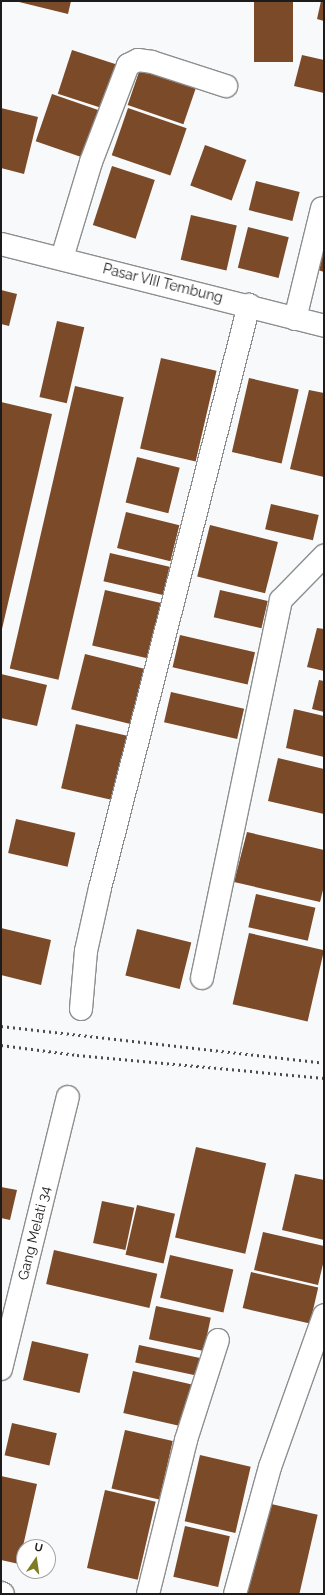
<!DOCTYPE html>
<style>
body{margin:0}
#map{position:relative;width:325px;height:1595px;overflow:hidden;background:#f8f9fa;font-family:Raleway,sans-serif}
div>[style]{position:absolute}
.building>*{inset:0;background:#7b4a29;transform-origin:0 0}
.roads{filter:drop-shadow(1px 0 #8d8e8f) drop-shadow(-1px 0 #8d8e8f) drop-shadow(0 1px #8d8e8f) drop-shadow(0 -1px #8d8e8f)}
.minor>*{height:22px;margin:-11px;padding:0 11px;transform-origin:11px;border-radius:11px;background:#fff}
.rail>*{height:3px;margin-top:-1.5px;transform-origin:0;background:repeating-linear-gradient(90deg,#4d4d4e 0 2px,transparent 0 6px)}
span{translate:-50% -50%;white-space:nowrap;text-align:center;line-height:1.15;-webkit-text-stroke:4px #fff;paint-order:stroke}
.street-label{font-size:14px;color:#1c1c1d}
.frame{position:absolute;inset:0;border:2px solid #1c1c1d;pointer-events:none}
.north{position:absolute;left:16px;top:1539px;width:40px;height:40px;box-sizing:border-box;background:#fff;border:1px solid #a4a4a5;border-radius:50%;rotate:13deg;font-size:11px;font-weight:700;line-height:16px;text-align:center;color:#1c1c1d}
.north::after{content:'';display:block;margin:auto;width:14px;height:18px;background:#7f7c23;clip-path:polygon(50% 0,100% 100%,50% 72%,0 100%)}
</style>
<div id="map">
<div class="building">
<i style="clip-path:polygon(15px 1px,71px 1px,68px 14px)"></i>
<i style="left:254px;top:1px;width:39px;height:61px"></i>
<i style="clip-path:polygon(321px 1px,324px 1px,324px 21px,317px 19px)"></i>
<i style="left:72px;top:50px;width:51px;height:46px;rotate:18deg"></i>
<i style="clip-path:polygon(302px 55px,324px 60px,324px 93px,294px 86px)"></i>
<i style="left:140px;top:69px;width:59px;height:38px;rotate:19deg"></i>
<i style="left:52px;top:94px;width:55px;height:50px;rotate:19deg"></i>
<i style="clip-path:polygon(1px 108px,38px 117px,24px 174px,1px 168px)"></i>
<i style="left:128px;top:108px;width:62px;height:50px;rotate:19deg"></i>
<i style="left:205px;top:145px;width:44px;height:43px;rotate:20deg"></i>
<i style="left:112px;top:166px;width:45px;height:62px;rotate:18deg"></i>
<i style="left:256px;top:181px;width:45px;height:30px;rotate:14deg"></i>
<i style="left:191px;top:215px;width:47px;height:46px;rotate:13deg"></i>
<i style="left:248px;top:227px;width:42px;height:42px;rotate:14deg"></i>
<i style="clip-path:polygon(323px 247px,324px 247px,324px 272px,318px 270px)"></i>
<i style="clip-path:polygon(1px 290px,17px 294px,9px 326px,1px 324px)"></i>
<i style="left:57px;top:321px;width:28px;height:78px;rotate:13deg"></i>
<i style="left:161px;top:358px;width:57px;height:93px;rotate:13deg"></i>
<i style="left:249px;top:378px;width:51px;height:76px;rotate:13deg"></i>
<i style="left:75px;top:386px;width:50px;height:290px;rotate:13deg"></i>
<i style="clip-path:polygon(309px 390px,324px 393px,324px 477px,290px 469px)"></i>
<i style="clip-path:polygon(1px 402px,52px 414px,2px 629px,1px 629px)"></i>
<i style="left:137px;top:457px;width:44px;height:47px;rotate:14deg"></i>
<i style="left:271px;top:504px;width:49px;height:26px;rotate:13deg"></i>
<i style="left:126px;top:512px;width:55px;height:37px;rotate:14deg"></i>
<i style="left:210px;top:525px;width:70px;height:53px;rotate:14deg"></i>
<i style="left:110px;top:553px;width:61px;height:29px;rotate:13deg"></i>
<i style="left:105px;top:590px;width:61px;height:57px;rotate:13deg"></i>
<i style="left:220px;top:590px;width:49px;height:28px;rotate:13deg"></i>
<i style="clip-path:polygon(317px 628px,324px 629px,324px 671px,307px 667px)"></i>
<i style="left:180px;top:635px;width:77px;height:33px;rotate:13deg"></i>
<i style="left:85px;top:654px;width:64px;height:57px;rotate:14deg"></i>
<i style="clip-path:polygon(1px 674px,47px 685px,37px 726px,1px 718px)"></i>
<i style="clip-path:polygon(319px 680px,324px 681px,324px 712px,312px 709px)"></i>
<i style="left:171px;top:692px;width:75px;height:31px;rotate:13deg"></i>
<i style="clip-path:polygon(294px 709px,324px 716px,324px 757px,286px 748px)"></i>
<i style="left:76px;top:724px;width:58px;height:66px;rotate:13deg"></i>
<i style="clip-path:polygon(278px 758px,324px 769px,324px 814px,268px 801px)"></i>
<i style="left:16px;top:819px;width:61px;height:35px;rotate:13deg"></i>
<i style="clip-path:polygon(247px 832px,324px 850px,324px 886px,320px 902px,234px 882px)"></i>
<i style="left:256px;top:894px;width:61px;height:34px;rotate:13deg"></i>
<i style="clip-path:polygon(1px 928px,51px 940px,41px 985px,1px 975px)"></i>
<i style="left:137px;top:929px;width:56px;height:48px;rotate:14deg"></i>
<i style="left:249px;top:933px;width:77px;height:73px;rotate:13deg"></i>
<i style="left:196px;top:1147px;width:72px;height:93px;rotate:13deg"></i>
<i style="clip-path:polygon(295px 1174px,324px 1180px,324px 1240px,282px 1230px)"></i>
<i style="clip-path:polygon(1px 1187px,17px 1190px,10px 1220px,1px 1218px)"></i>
<i style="left:102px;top:1201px;width:33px;height:43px;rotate:12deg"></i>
<i style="left:137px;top:1205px;width:39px;height:51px;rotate:13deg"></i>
<i style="clip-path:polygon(263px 1232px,324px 1246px,324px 1260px,318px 1285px,254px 1270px)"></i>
<i style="left:54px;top:1250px;width:106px;height:35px;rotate:13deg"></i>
<i style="left:170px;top:1255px;width:65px;height:44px;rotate:13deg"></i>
<i style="left:251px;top:1272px;width:69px;height:37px;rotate:13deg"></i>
<i style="left:156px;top:1306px;width:56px;height:34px;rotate:12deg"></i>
<i style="left:32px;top:1341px;width:58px;height:40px;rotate:13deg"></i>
<i style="left:139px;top:1345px;width:66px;height:18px;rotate:12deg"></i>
<i style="left:133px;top:1371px;width:65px;height:43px;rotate:13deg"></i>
<i style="left:12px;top:1423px;width:46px;height:33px;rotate:13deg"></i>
<i style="left:125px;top:1430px;width:49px;height:60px;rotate:13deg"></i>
<i style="left:200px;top:1455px;width:52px;height:68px;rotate:13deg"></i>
<i style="clip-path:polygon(1px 1476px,37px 1484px,19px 1564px,1px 1560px)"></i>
<i style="left:105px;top:1490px;width:52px;height:80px;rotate:13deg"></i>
<i style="left:267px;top:1503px;width:52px;height:93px;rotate:13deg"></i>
<i style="left:185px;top:1526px;width:46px;height:52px;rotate:13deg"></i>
</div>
<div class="roads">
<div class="minor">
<i style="left:1px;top:244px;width:333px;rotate:14.2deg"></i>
<i style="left:62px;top:258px;width:100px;rotate:-73.2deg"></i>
<i style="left:91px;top:162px;width:104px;rotate:-69.1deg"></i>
<i style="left:128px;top:65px;width:11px;rotate:-27deg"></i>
<i style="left:138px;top:60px;width:14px;rotate:8deg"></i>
<i style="left:152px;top:62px;width:78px;rotate:18deg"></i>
<i style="left:295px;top:319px;width:114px;rotate:-76.3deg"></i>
<i style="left:202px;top:978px;width:386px;rotate:-78.2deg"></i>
<i style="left:281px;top:600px;width:62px;rotate:-45.7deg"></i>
<i style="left:81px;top:1009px;width:58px;rotate:-85.1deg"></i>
<i style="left:86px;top:951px;width:65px;rotate:-77.5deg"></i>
<i style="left:100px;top:888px;width:602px;rotate:-75.66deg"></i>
<i style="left:1px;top:1369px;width:280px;rotate:-76.2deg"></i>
<i style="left:1px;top:1593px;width:2px;rotate:27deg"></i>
<i style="left:148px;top:1594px;width:159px;rotate:-76.1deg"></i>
<i style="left:186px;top:1440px;width:105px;rotate:-72.3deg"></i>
<i style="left:235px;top:1594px;width:132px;rotate:-74.6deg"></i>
<i style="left:270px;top:1467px;width:161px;rotate:-70.4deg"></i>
</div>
</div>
<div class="rail">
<i style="left:1px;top:1026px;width:325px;rotate:6.5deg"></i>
<i style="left:1px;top:1045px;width:77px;rotate:7.5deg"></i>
<i style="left:77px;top:1055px;width:248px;rotate:5.3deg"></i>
</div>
<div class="street-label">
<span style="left:163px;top:283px;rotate:14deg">Pasar VIII Tembung</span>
<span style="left:34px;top:1233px;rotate:-76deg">Gang Melati 34</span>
</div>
<div class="frame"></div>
<div class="north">U</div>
</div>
